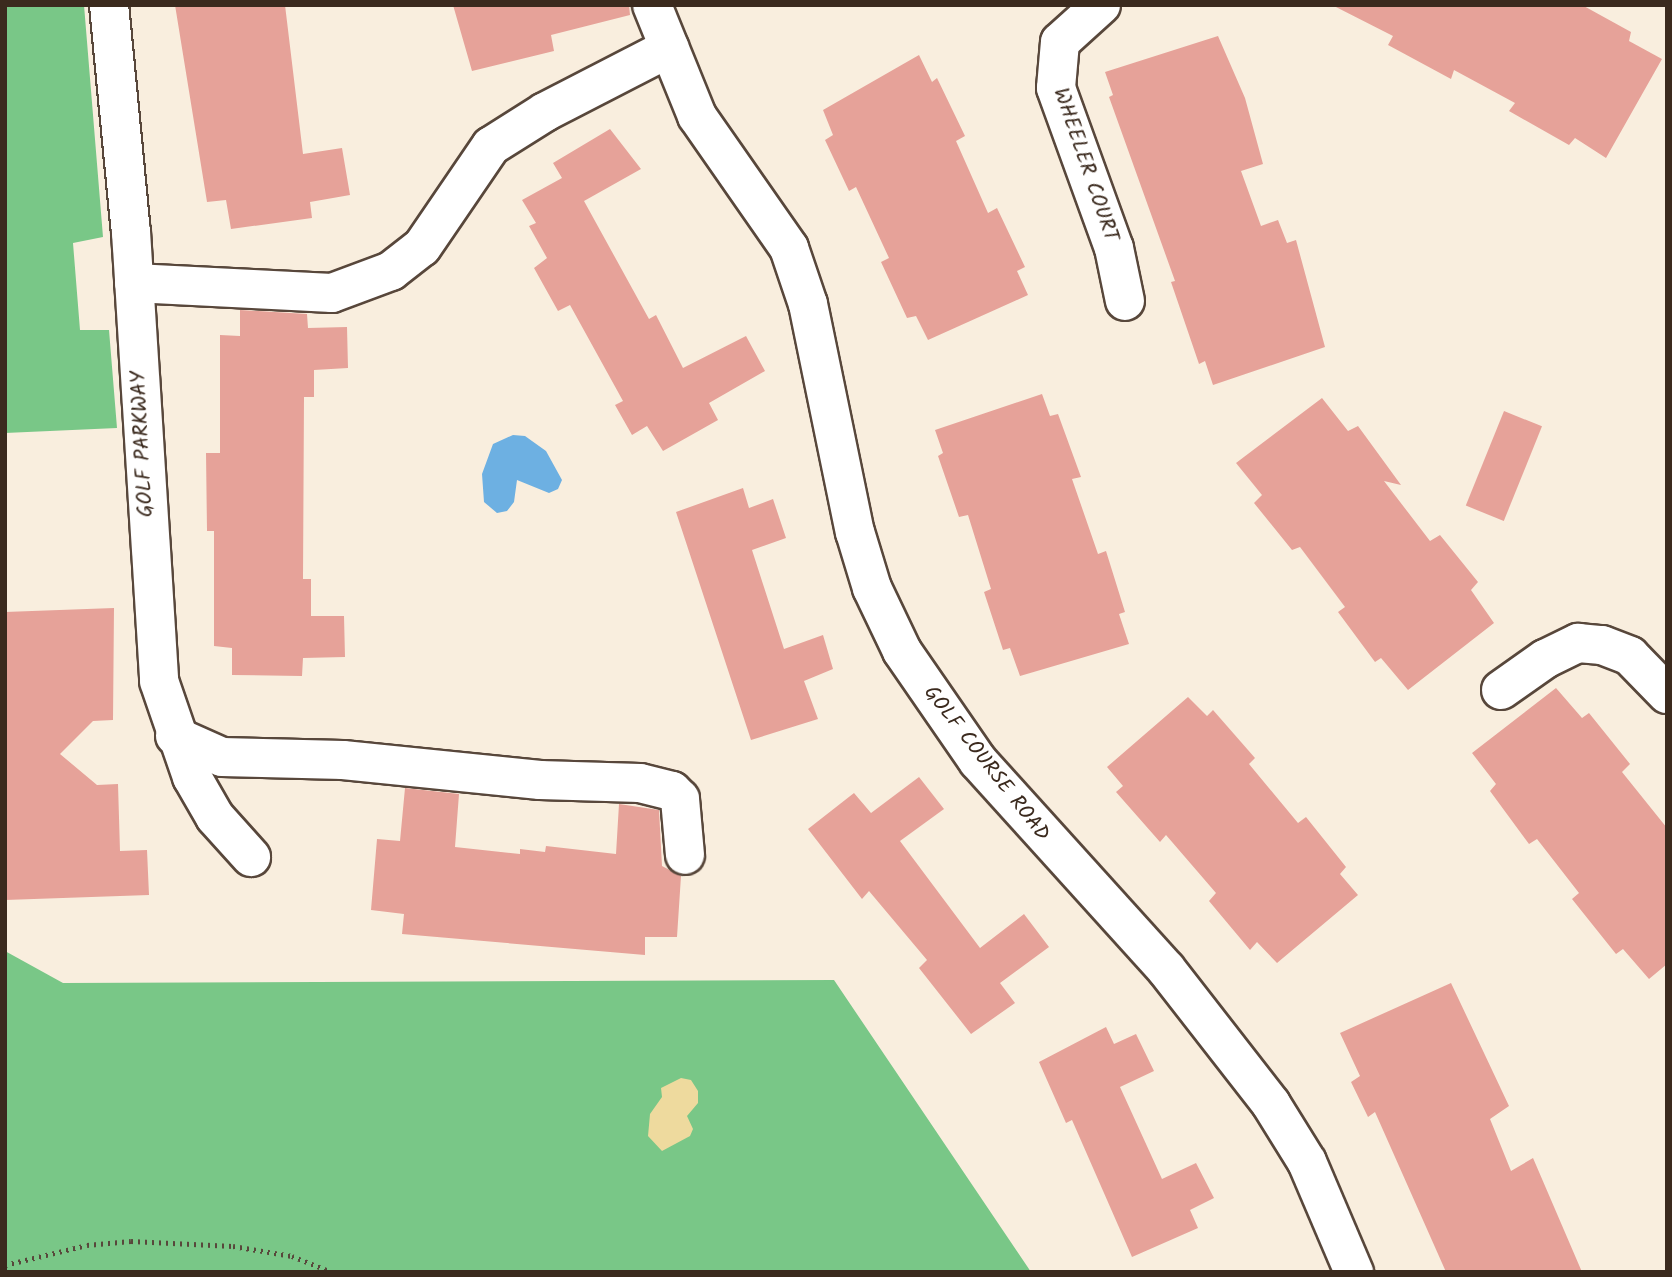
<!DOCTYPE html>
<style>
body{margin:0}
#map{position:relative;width:1672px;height:1277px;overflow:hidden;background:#f9eede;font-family:Kalam,sans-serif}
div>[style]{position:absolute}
.green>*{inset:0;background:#79c787}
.sand>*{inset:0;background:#eeda9e}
.water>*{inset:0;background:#6db0e2}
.building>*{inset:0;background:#e6a299;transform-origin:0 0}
.path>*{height:4.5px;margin-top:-2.25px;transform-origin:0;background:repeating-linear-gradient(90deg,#58473b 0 2px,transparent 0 7px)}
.roads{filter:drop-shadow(2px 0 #58473b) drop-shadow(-2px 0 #58473b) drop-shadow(0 2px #58473b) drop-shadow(0 -2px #58473b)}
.minor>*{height:38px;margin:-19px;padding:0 19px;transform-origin:19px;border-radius:19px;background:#fff}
span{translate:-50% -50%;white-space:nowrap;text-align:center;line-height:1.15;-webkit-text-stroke:7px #fff;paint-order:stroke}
.street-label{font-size:21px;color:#3b2a1e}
.frame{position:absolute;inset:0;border:7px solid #3b2a1e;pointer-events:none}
</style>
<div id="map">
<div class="green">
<i style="clip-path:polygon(5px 5px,84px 5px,103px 237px,73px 243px,80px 330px,109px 330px,117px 428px,5px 433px)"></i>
<i style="clip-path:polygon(5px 951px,63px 983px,834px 980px,1031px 1272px,5px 1272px)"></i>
</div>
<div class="sand">
<i style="clip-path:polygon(681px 1078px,691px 1080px,698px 1091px,698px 1103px,687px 1116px,693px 1129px,690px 1136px,662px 1151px,648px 1136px,650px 1114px,662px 1097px,661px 1088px)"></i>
</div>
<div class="water">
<i style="clip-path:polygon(513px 435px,525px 436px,546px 451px,562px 480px,558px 489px,549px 493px,517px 480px,514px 502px,507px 511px,497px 513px,484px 502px,482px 474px,493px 444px)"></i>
</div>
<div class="building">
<i style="clip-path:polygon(175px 5px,285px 5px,303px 154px,342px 148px,350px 195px,310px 202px,312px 218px,231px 229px,226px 200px,207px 202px)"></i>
<i style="clip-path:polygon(453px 5px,629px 5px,630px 15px,551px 35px,554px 51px,472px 71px)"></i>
<i style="clip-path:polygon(1332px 5px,1582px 5px,1631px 32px,1629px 41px,1662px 59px,1606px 158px,1575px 138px,1569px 145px,1509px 111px,1515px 103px,1454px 70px,1451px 79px,1388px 45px,1393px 36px)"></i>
<i style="clip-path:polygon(1218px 36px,1245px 98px,1263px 164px,1241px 171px,1261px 226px,1278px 220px,1287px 243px,1296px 240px,1325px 347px,1213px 385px,1205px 361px,1199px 364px,1171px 282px,1175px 281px,1109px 97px,1113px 95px,1105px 72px)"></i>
<i style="clip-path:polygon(919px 55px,932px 82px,937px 78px,965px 136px,956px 141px,988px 213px,997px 208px,1025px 267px,1017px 271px,1028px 295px,928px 340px,916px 316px,907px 318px,881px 262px,889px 258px,856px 187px,849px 191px,825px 140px,833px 135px,823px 110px)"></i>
<i style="clip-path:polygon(610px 129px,641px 169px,584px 201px,649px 319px,656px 315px,683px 368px,746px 336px,765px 371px,709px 403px,718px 420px,663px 451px,647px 426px,632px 435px,615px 405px,623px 401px,570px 305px,558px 311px,534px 268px,547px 258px,529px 226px,536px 223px,522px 200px,562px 178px,553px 163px)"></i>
<i style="clip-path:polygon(240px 310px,307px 314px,308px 328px,347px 327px,348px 368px,314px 370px,314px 397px,304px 397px,303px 579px,311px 579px,311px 616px,344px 616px,345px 657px,303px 658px,302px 676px,232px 675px,232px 648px,214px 646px,214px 531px,207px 531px,206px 453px,220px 453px,220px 335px,240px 336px)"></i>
<i style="clip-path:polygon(1042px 394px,1050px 416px,1058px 414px,1081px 477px,1072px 479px,1098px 554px,1106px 551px,1125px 612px,1119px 614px,1129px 644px,1020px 676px,1010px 648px,1003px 650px,984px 592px,991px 589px,968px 515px,959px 517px,938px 456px,943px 453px,935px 430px)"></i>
<i style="clip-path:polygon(1322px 398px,1348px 431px,1358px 426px,1401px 485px,1384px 481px,1430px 541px,1440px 535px,1478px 582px,1471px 590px,1494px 623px,1408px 690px,1381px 658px,1375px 662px,1338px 612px,1345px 607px,1300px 547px,1292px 550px,1254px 503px,1262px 495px,1236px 463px)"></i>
<i style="left:1504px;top:411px;width:41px;height:102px;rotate:22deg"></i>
<i style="clip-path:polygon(743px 488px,749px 508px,773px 499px,786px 538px,752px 550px,784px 649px,823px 635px,833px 669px,804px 681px,818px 719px,751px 740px,676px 512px)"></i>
<i style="clip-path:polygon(114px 608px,113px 720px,93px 721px,60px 754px,97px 785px,118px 784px,120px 851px,147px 850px,149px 895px,5px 900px,5px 612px)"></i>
<i style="clip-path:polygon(1556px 688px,1582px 718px,1589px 713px,1630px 764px,1622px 772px,1667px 828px,1667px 964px,1649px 979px,1623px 949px,1616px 954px,1572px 899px,1579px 893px,1537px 839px,1529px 844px,1490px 791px,1496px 784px,1472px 753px)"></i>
<i style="clip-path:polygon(1188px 697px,1207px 716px,1213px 710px,1255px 758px,1249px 764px,1298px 823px,1306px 817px,1346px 867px,1340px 874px,1358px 895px,1277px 963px,1257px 942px,1250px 950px,1209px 901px,1216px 893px,1166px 835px,1160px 842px,1116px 792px,1123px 786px,1107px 767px)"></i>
<i style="clip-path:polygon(919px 777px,944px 809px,900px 841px,980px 948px,1024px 914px,1049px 947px,1000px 983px,1015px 1003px,971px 1034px,919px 968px,927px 960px,869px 891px,862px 899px,808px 829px,854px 793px,871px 813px)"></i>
<i style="clip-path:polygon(405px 788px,459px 794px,455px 847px,520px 854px,520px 849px,545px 852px,546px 846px,616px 854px,619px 804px,659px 810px,662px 866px,681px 876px,677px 937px,645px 937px,645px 955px,402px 934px,404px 914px,371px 910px,377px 839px,400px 841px)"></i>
<i style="clip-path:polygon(1451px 983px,1509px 1106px,1490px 1119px,1511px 1171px,1533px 1158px,1582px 1272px,1446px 1272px,1375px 1112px,1368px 1117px,1351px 1082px,1360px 1076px,1340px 1033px)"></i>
<i style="clip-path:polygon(1106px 1027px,1114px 1044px,1136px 1034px,1154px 1071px,1120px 1087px,1162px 1179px,1196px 1163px,1214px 1198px,1190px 1210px,1198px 1228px,1132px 1257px,1072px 1120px,1066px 1123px,1039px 1062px)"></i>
</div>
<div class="path">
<i style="left:5px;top:1265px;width:84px;rotate:-13.7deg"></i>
<i style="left:87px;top:1245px;width:44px;rotate:-5.2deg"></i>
<i style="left:131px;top:1241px;width:102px;rotate:2.8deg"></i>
<i style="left:233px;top:1246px;width:60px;rotate:9.6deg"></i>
<i style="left:292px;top:1256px;width:43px;rotate:21.8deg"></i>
</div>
<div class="roads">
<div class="minor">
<i style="left:109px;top:5px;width:228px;rotate:84.5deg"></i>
<i style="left:131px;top:232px;width:450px;rotate:86.4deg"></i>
<i style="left:159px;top:681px;width:102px;rotate:71deg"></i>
<i style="left:192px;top:777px;width:46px;rotate:60.1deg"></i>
<i style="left:215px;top:817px;width:54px;rotate:48deg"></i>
<i style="left:652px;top:5px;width:120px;rotate:67.9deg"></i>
<i style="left:697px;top:116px;width:161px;rotate:55.1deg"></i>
<i style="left:789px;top:248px;width:59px;rotate:71.3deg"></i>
<i style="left:808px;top:304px;width:233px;rotate:78.4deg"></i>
<i style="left:855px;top:532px;width:59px;rotate:73.1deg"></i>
<i style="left:872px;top:588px;width:70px;rotate:64.5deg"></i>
<i style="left:902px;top:651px;width:134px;rotate:55.4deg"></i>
<i style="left:978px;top:761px;width:280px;rotate:47.9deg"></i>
<i style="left:1166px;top:969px;width:171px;rotate:52.1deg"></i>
<i style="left:1271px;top:1104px;width:68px;rotate:58.2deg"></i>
<i style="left:1307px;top:1162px;width:120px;rotate:66.9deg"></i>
<i style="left:1101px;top:5px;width:55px;rotate:137.9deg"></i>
<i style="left:1060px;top:42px;width:46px;rotate:95deg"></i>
<i style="left:1056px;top:88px;width:170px;rotate:70.1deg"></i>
<i style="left:1114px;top:248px;width:54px;rotate:78.3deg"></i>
<i style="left:134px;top:283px;width:198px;rotate:2.9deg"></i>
<i style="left:332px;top:293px;width:63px;rotate:-20.4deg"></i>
<i style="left:391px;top:271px;width:39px;rotate:-38deg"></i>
<i style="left:422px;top:247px;width:122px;rotate:-55.7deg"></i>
<i style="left:491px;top:146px;width:64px;rotate:-32.2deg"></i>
<i style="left:545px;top:112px;width:140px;rotate:-27.3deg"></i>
<i style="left:1501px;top:690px;width:54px;rotate:-35.2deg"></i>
<i style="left:1545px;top:659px;width:37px;rotate:-26deg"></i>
<i style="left:1578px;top:643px;width:24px;rotate:5deg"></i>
<i style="left:1602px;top:645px;width:30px;rotate:21deg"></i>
<i style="left:1630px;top:656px;width:53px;rotate:45.8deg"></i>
<i style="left:175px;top:736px;width:51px;rotate:24.1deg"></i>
<i style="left:222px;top:757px;width:121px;rotate:1.4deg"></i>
<i style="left:343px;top:760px;width:198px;rotate:5.8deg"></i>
<i style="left:540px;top:780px;width:100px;rotate:1.7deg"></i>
<i style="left:640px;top:783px;width:33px;rotate:14deg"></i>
<i style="left:672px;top:791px;width:11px;rotate:45deg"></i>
<i style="left:680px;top:799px;width:56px;rotate:84.9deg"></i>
</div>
</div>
<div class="street-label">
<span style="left:1085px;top:165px;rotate:71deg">WHEELER COURT</span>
<span style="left:143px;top:444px;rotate:-93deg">GOLF PARKWAY</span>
<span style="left:986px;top:764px;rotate:52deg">GOLF COURSE ROAD</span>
</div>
<div class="frame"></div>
</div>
